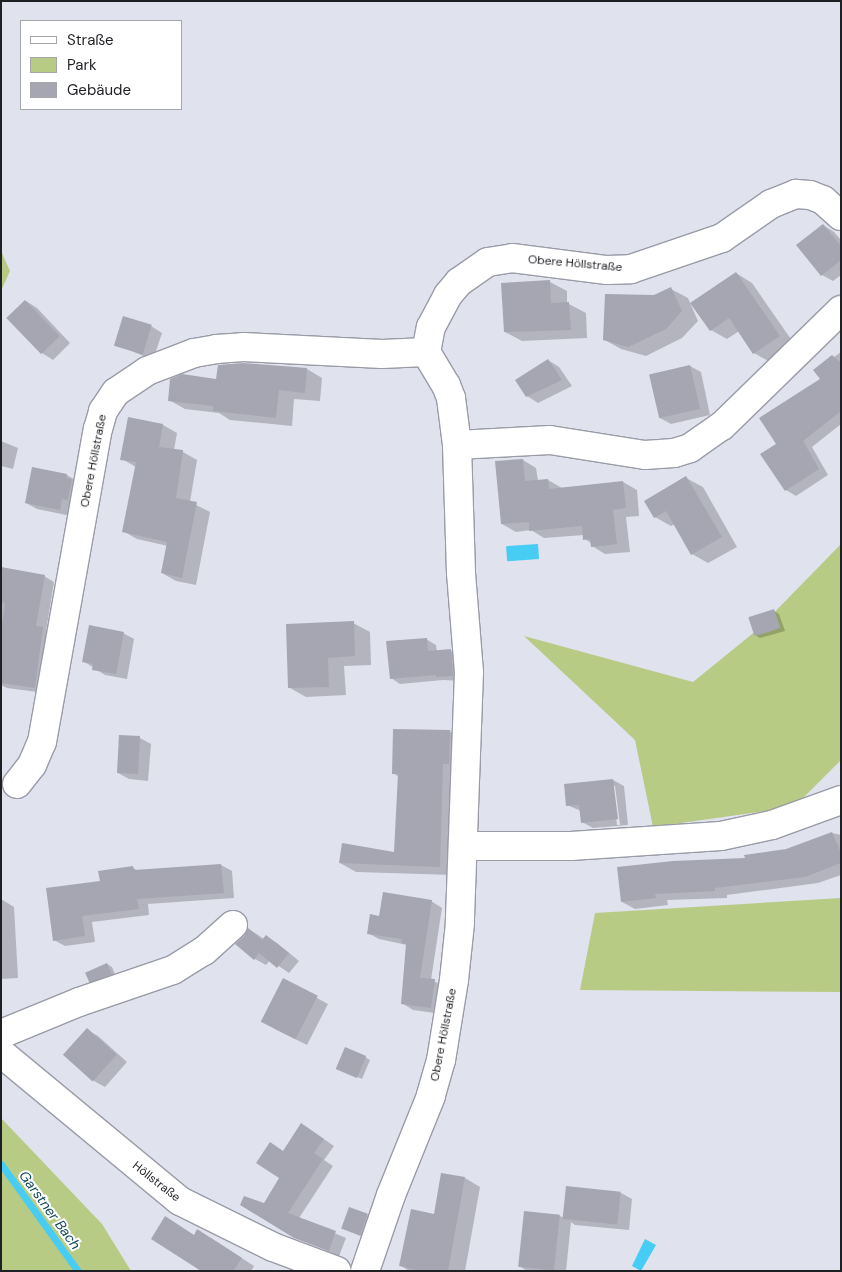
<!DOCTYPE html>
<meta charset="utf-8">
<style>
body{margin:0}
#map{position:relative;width:842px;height:1272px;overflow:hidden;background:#e0e2ee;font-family:"DM Sans",sans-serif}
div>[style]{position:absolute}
.green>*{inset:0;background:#b8cb84}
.water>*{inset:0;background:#47cdf3;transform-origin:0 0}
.shadow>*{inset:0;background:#0003}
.stream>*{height:7px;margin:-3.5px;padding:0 3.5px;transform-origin:3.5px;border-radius:3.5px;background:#47cdf3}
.building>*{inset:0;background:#a5a6b2;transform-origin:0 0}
.roads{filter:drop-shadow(1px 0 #999ba7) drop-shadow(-1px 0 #999ba7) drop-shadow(0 1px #999ba7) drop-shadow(0 -1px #999ba7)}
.minor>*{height:28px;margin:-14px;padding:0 14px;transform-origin:14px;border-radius:14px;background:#fff}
span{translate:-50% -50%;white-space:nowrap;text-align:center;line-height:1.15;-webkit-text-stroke:4px #fff;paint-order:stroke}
.street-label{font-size:12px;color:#1f2024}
.water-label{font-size:14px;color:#104959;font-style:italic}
.frame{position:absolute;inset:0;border:2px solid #1f2024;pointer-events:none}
.legend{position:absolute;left:20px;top:20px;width:162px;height:90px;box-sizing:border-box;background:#fff;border:1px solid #a5a6a7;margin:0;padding:6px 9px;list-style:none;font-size:15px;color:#1f2024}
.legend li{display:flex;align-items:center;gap:10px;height:25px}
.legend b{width:25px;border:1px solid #a5a6a7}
</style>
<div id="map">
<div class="green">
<i style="clip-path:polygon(1px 251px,10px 271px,1px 291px)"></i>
<i style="clip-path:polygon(841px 544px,841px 760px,794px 807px,653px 827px,635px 740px,524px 636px,693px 682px,757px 630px)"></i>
<i style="clip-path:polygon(841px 898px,841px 992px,580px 990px,595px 913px)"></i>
<i style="clip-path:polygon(1px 1118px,102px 1224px,131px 1271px,1px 1271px)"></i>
</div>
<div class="water">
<i style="left:538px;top:544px;width:15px;height:32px;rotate:86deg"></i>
<i style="clip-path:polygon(645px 1239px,656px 1245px,641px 1271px,632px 1266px)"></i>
</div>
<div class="shadow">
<i style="clip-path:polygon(823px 225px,834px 232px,841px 240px,841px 275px,833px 281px,822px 275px)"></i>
<i style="clip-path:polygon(736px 273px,752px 283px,795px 345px,770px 362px,754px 353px,739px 331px,727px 339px,711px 330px)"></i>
<i style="clip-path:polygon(550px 282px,567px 291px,567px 303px,586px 313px,587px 338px,522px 341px,505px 332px,503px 284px)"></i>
<i style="clip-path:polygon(671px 289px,688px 298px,698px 321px,682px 338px,646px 356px,621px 349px,605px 340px,654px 296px)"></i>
<i style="clip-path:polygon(26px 301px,37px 308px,70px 343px,53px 360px,42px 353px,8px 318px)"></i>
<i style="clip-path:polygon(151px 326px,162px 333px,153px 360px,115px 344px)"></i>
<i style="clip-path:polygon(841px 352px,841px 424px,812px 447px,828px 475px,796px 496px,786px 490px,778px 444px,834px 357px)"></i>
<i style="clip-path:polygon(548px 360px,559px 367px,572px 386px,538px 403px,527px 396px)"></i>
<i style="clip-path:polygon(690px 366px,701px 372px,710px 415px,671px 424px,660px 418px)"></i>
<i style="clip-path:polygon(307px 369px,322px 378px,320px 401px,294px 399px,292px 426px,230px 420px,219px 413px,185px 409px,169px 400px)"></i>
<i style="clip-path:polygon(163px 425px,177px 433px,174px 450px,183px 452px,197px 460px,190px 502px,210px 512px,196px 585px,176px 581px,162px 573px,168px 546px,137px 539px,123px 531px,136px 467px,122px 459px)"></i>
<i style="clip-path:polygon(1px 441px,18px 448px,13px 469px,1px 466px)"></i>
<i style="clip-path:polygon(523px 460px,536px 468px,538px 481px,548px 480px,562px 488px,623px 482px,637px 490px,639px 516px,626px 517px,630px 552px,605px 554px,592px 546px,591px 543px,585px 539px,584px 535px,544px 538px,531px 530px,516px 532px,502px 524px)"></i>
<i style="clip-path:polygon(33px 469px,67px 475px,78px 482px,71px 516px,37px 509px,26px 503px)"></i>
<i style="clip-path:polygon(686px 478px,703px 487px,737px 547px,708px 563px,692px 554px,675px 524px,671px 526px,655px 517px)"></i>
<i style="clip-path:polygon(1px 569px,44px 576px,54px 582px,46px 631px,53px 635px,45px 693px,7px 688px,1px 685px)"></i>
<i style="clip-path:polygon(774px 611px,779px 614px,785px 631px,760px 638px,755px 635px)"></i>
<i style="clip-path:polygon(353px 623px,370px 632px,371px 665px,344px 666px,346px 695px,306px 697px,290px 688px)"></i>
<i style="clip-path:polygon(123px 633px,134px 639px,127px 679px,105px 675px,83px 661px)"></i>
<i style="clip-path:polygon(426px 639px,436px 645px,437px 651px,451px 651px,461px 656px,462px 681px,443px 680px,400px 684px,391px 678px)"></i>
<i style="clip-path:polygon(449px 731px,465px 740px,455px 875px,356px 872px,340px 863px,395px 853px,399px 777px,393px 773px)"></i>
<i style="clip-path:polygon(121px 736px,140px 738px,151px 744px,148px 781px,129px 779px,118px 773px)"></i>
<i style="clip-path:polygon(evenodd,613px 780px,624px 786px,628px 825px,593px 828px,582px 822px,581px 811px,567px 805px,613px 780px,613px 786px,615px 786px,620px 825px,617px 825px,613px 786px)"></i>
<i style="clip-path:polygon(832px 833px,841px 835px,841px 875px,818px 883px,727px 895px,727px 898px,667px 900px,668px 905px,635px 909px,622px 902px,746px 859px,786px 851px)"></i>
<i style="clip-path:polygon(221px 865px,232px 871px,234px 898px,148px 904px,149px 915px,92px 922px,95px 942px,65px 946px,54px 940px,101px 882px,133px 868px,139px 871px)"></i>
<i style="clip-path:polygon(1px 899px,14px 907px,18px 978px,1px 979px)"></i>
<i style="clip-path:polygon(431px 901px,442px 908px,431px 980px,446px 987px,442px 1014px,413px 1010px,402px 1003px,407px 945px,379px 939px,368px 933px,380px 917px)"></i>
<i style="clip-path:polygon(249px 929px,264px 939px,266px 937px,277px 943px,299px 961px,289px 973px,270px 960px,266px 965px,255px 959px)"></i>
<i style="clip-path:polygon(107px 964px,112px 967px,116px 977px,94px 985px,89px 982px)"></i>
<i style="clip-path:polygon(284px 980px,328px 1004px,307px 1045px,273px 1028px)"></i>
<i style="clip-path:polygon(87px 1030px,98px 1036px,127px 1062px,105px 1087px,94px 1081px)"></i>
<i style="clip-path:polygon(365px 1057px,370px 1060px,362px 1079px,343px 1071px)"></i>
<i style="clip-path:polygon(312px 1131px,334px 1146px,324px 1160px,333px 1166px,299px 1218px,346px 1238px,339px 1256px,295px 1237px,264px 1205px,280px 1178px,270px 1143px,284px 1152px)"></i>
<i style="clip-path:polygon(465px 1178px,480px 1187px,465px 1271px,409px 1271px,400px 1265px,435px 1215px)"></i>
<i style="clip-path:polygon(621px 1193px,632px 1199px,629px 1230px,575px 1225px,571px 1222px,566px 1271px,527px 1271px,519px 1266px,525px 1212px,560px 1216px,564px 1218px)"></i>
<i style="clip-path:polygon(368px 1215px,378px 1221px,372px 1241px,342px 1228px)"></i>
<i style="clip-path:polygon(194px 1236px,211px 1238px,254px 1266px,251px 1271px,199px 1271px)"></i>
</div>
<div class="stream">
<i style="left:1px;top:1164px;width:132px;rotate:54.3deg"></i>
</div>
<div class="building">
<i style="clip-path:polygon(823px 224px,841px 246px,841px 260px,821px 276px,796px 245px)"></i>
<i style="clip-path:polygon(736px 272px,780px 336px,753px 354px,729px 318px,710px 331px,690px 303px)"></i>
<i style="clip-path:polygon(550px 280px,551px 303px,569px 302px,571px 330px,504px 332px,501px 283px)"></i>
<i style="clip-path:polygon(671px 287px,682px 311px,666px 329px,628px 347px,603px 340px,605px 294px,654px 295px)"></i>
<i style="left:25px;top:300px;width:50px;height:26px;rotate:46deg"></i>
<i style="left:123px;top:316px;width:30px;height:31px;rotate:17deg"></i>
<i style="clip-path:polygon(832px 355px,841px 363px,841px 411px,803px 441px,819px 469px,785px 491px,760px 454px,776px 444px,759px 418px,820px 379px,813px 370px)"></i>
<i style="clip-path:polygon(548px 359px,562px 380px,526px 397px,515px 380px)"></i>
<i style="clip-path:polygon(243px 363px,307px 368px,305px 393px,279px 390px,276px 418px,213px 411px,213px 406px,168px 401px,170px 379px,182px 374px,216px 379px,218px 365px)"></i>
<i style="left:690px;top:365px;width:45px;height:42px;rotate:77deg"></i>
<i style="clip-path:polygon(128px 417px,163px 424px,159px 447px,183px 450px,176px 498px,197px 502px,182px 578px,161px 573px,167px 542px,122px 532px,136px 462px,120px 460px)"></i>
<i style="clip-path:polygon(523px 459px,525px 481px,548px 479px,549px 489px,623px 481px,626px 508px,613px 510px,617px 544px,591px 547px,590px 539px,583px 540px,582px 526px,529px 531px,529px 522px,501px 524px,495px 461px)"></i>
<i style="clip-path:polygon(32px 467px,67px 474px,66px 478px,72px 479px,68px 500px,62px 499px,60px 510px,25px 503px)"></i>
<i style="clip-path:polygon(686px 476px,722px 537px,691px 555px,666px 511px,654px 518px,644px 501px)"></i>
<i style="clip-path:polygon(1px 567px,45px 575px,36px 626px,43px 627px,35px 688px,1px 683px,1px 633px,5px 603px,1px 602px)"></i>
<i style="left:774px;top:609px;width:20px;height:27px;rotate:72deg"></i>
<i style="clip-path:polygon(354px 621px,355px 656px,328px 658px,329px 687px,288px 688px,286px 624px)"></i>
<i style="clip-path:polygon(89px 625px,124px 632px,116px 674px,92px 670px,93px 664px,82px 662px)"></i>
<i style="clip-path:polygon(427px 638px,428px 651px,451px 649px,453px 676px,436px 677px,436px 675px,390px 679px,386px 641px)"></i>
<i style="clip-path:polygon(393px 729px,450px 730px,449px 764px,443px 764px,440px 867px,339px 863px,342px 843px,394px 852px,398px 774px,392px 774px)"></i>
<i style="left:119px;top:735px;width:21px;height:38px;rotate:3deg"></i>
<i style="clip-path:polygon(613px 779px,618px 819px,581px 823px,579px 805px,566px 806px,564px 784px)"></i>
<i style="clip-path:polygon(832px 832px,841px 853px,841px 863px,805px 877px,715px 888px,715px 891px,655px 894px,656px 898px,621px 902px,617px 867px,673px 861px,745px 858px,744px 855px,786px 849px)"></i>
<i style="clip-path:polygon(221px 864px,224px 893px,137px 899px,139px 909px,82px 916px,85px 936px,53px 941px,46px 888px,100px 881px,98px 871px,133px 866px,134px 870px)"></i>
<i style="clip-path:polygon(383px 892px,432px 900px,420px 978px,435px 979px,431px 1008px,401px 1004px,406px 944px,401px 943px,402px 939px,367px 934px,370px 914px,379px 916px)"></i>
<i style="clip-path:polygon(248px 928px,262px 940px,266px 935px,289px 953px,277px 968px,259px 953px,254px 960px,235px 944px,244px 936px)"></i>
<i style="left:107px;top:963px;width:12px;height:24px;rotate:66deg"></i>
<i style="left:283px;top:978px;width:39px;height:49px;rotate:27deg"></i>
<i style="left:87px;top:1028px;width:40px;height:36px;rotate:42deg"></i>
<i style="left:345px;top:1047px;width:23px;height:24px;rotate:23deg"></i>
<i style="clip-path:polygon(301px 1123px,324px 1139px,314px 1153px,323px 1159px,288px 1213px,336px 1231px,329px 1251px,294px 1238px,240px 1205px,244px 1196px,264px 1203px,279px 1178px,256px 1163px,270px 1142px,283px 1151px)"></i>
<i style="clip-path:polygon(441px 1173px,465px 1177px,448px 1271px,421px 1271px,399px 1266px,411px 1209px,434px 1214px)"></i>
<i style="left:566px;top:1186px;width:55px;height:33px;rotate:6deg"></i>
<i style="left:349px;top:1207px;width:20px;height:23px;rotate:20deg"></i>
<i style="left:524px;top:1211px;width:36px;height:56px;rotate:6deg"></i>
<i style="clip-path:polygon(165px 1216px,194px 1235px,197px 1229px,242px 1258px,233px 1271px,201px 1271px,151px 1239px)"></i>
</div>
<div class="roads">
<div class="minor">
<i style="left:426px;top:352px;width:25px;rotate:-79deg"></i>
<i style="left:431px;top:327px;width:36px;rotate:-62deg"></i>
<i style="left:448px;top:295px;width:17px;rotate:-50deg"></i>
<i style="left:459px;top:282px;width:35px;rotate:-35deg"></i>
<i style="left:488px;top:262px;width:24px;rotate:-9deg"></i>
<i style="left:512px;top:258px;width:96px;rotate:7.2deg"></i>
<i style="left:607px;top:270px;width:24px;rotate:-2deg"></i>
<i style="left:631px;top:269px;width:96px;rotate:-18.8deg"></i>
<i style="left:722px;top:238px;width:60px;rotate:-34.8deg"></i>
<i style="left:771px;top:204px;width:27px;rotate:-22deg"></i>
<i style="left:796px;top:194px;width:14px;rotate:4deg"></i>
<i style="left:810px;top:195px;width:14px;rotate:21deg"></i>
<i style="left:823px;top:200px;width:24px;rotate:42deg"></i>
<i style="left:457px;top:445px;width:93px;rotate:-3.1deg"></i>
<i style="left:550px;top:440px;width:96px;rotate:9deg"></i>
<i style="left:645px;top:455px;width:29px;rotate:-4deg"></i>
<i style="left:674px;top:453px;width:17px;rotate:-17deg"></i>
<i style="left:690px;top:448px;width:39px;rotate:-35deg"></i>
<i style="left:722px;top:426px;width:166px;rotate:-44.3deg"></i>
<i style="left:17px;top:784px;width:24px;rotate:-52deg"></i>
<i style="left:32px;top:765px;width:25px;rotate:-67deg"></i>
<i style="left:42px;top:742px;width:318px;rotate:-79.9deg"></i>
<i style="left:98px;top:429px;width:19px;rotate:-74deg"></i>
<i style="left:103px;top:411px;width:23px;rotate:-56deg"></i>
<i style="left:116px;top:392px;width:37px;rotate:-34deg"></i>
<i style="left:147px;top:371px;width:50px;rotate:-21deg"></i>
<i style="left:194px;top:353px;width:22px;rotate:-10deg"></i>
<i style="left:216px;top:349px;width:27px;rotate:-4deg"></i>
<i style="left:243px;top:347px;width:139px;rotate:2.9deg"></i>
<i style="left:382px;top:354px;width:44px;rotate:-2.6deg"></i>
<i style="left:426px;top:352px;width:39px;rotate:59deg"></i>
<i style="left:446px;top:385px;width:14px;rotate:69deg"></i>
<i style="left:451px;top:398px;width:47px;rotate:82.7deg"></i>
<i style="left:457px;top:445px;width:128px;rotate:88.2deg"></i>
<i style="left:461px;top:573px;width:99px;rotate:85.4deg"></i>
<i style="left:469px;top:672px;width:251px;rotate:92.1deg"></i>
<i style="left:460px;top:923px;width:57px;rotate:96deg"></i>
<i style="left:454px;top:980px;width:81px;rotate:99.2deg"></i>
<i style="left:441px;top:1060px;width:37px;rotate:106deg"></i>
<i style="left:431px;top:1096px;width:107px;rotate:112deg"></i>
<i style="left:391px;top:1195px;width:80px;rotate:108.9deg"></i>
<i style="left:463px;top:846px;width:108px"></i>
<i style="left:571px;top:846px;width:150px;rotate:-3.8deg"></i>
<i style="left:721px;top:836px;width:52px;rotate:-12.2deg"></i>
<i style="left:772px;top:825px;width:73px;rotate:-19.9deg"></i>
<i style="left:1px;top:1034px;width:84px;rotate:-22.3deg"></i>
<i style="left:79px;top:1002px;width:99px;rotate:-18.8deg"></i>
<i style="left:173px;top:970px;width:36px;rotate:-32deg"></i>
<i style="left:204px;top:951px;width:39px;rotate:-42deg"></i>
<i style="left:1px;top:1053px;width:232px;rotate:39.6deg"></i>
<i style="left:180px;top:1201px;width:104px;rotate:26.3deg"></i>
<i style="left:273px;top:1247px;width:68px;rotate:20.6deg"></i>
</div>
</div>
<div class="street-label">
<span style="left:575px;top:264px;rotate:5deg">Obere Höllstraße</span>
<span style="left:94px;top:461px;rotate:-79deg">Obere Höllstraße</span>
<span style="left:444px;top:1035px;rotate:-79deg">Obere Höllstraße</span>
<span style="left:156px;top:1182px;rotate:38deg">Höllstraße</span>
</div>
<div class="water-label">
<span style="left:50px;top:1210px;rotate:54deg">Garstner Bach</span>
</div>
<div class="frame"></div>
<ul class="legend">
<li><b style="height:6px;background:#fff"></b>Straße</li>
<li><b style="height:14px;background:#b8cb84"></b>Park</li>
<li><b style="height:14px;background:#a5a6b2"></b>Gebäude</li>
</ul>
</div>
